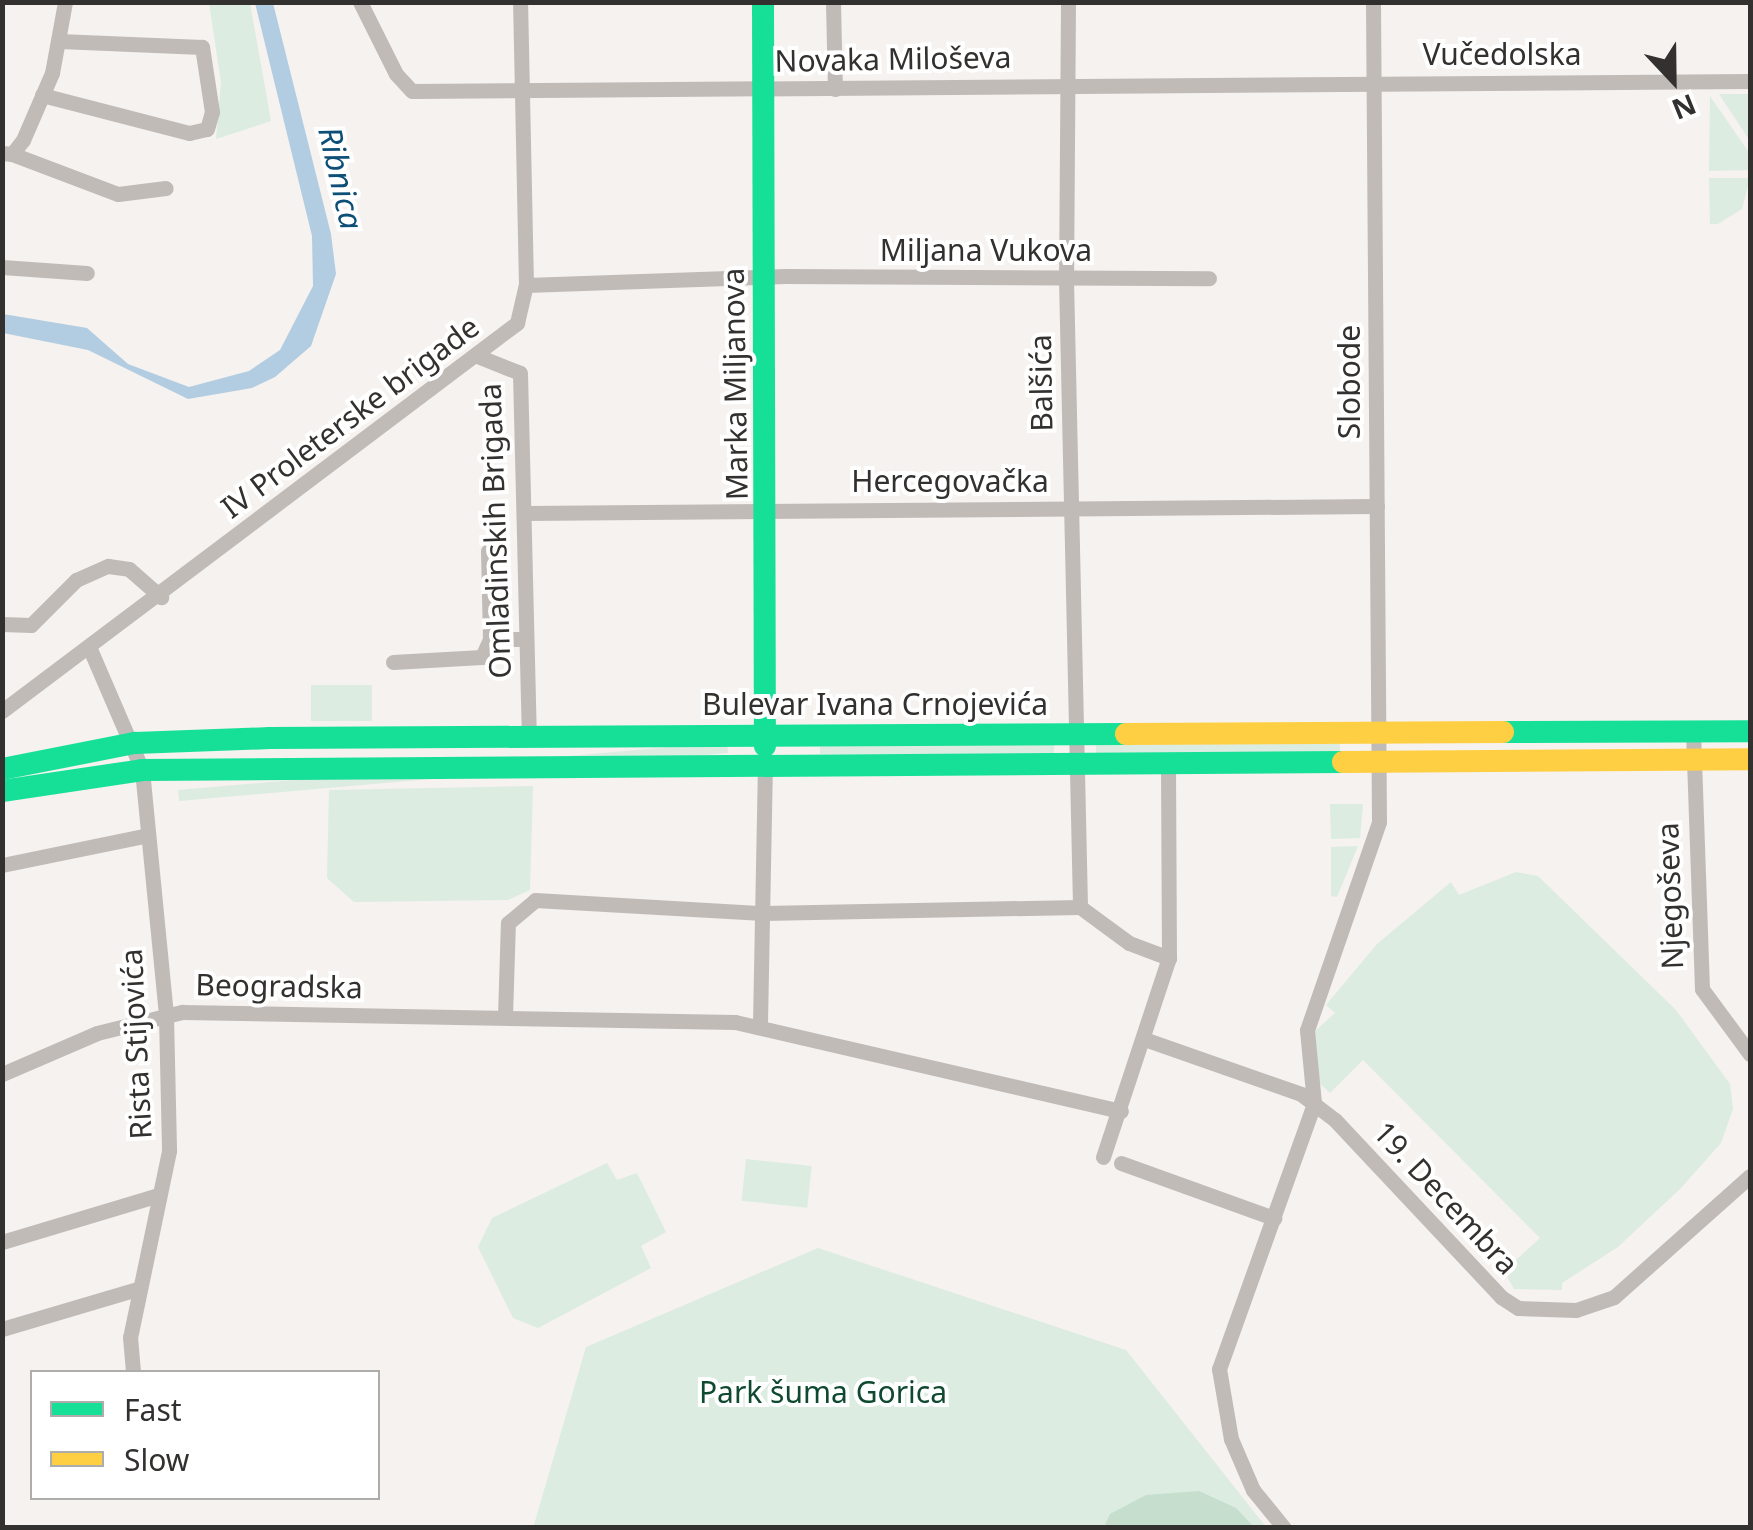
<!DOCTYPE html>
<meta charset="utf-8">
<style>
body{margin:0}
#map{position:relative;width:1753px;height:1530px;overflow:hidden;background:#f5f2ef;font-family:"Noto Sans",sans-serif}
div>[style]{position:absolute}
.green>*{inset:0;background:#dcece1;transform-origin:0 0}
.forest>*{inset:0;background:#c5dece}
.water>*{inset:0;background:#b2cde2}
.street>*{height:15px;margin:-7.5px;padding:0 7.5px;transform-origin:7.5px;border-radius:7.5px;background:#c1bbb8}
.fast>*{height:22px;margin:-11px;padding:0 11px;transform-origin:11px;border-radius:11px;background:#16e098}
.slow>*{height:22px;margin:-11px;padding:0 11px;transform-origin:11px;border-radius:11px;background:#ffcf43}
span{translate:-50% -50%;white-space:nowrap;text-align:center;line-height:1.15;-webkit-text-stroke:8px #fff;paint-order:stroke}
.street-label{font-size:30px;color:#33312f}
.park-label{font-size:30px;color:#0f4930}
.water-label{font-size:32px;color:#0e4f78;font-style:italic}
.frame{position:absolute;inset:0;border:5px solid #33312f;pointer-events:none}
.legend{position:absolute;left:30px;top:1370px;width:350px;height:130px;box-sizing:border-box;background:#fff;border:2px solid #adadac;margin:0;padding:12px 18px;list-style:none;font-size:30px;color:#33312f}
.legend li{display:flex;align-items:center;gap:20px;height:50px}
.legend b{width:50px;border:2px solid #adadac}
.north{position:absolute;left:1623px;top:30px;width:100px;height:100px;-webkit-text-stroke:8px #fff;paint-order:stroke;rotate:158deg;font-size:28px;font-weight:700;line-height:40px;text-align:center;color:#33312f}
.north::after{content:'';display:block;margin:auto;width:35px;height:45px;background:#33312f;clip-path:polygon(50% 0,100% 100%,50% 72%,0 100%)}
</style>
<div id="map">
<div class="green">
<i style="clip-path:polygon(209px 3px,250px 3px,271px 121px,216px 139px,221px 82px)"></i>
<i style="clip-path:polygon(1719px 94px,1750px 94px,1750px 141px)"></i>
<i style="clip-path:polygon(1710px 96px,1750px 154px,1749px 170px,1709px 171px)"></i>
<i style="clip-path:polygon(1709px 178px,1750px 178px,1742px 209px,1718px 224px,1710px 224px)"></i>
<i style="left:372px;top:685px;width:36px;height:61px;rotate:90deg"></i>
<i style="left:727px;top:742px;width:11px;height:551px;rotate:85deg"></i>
<i style="left:820px;top:743px;width:234px;height:11px"></i>
<i style="left:1096px;top:743px;width:244px;height:11px"></i>
<i style="clip-path:polygon(533px 786px,530px 890px,508px 900px,354px 902px,327px 878px,329px 790px)"></i>
<i style="clip-path:polygon(1330px 804px,1363px 804px,1360px 838px,1331px 839px)"></i>
<i style="clip-path:polygon(1358px 846px,1337px 897px,1331px 896px,1331px 847px)"></i>
<i style="clip-path:polygon(1516px 872px,1538px 876px,1676px 1010px,1730px 1084px,1733px 1109px,1721px 1143px,1681px 1188px,1618px 1247px,1562px 1283px,1562px 1290px,1514px 1289px,1504px 1271px,1540px 1238px,1363px 1060px,1330px 1093px,1314px 1078px,1314px 1032px,1335px 1013px,1326px 1005px,1377px 944px,1451px 882px,1459px 895px)"></i>
<i style="left:746px;top:1159px;width:66px;height:42px;rotate:6deg"></i>
<i style="clip-path:polygon(607px 1163px,617px 1180px,637px 1173px,666px 1232px,641px 1246px,651px 1268px,538px 1328px,513px 1318px,478px 1247px,492px 1218px)"></i>
<i style="clip-path:polygon(818px 1248px,1126px 1350px,1266px 1527px,533px 1528px,586px 1347px)"></i>
</div>
<div class="forest">
<i style="clip-path:polygon(1199px 1491px,1236px 1508px,1254px 1527px,1104px 1527px,1110px 1514px,1146px 1495px)"></i>
</div>
<div class="water">
<i style="clip-path:polygon(255px 3px,273px 3px,331px 234px,336px 274px,311px 346px,275px 377px,252px 388px,188px 399px,88px 350px,3px 333px,3px 314px,87px 328px,128px 364px,189px 387px,249px 371px,280px 350px,313px 286px,312px 236px)"></i>
</div>
<div class="street">
<i style="left:360px;top:2px;width:80px;rotate:63.4deg"></i>
<i style="left:396px;top:74px;width:23px;rotate:47deg"></i>
<i style="left:412px;top:91px;width:1338px;rotate:-0.43deg"></i>
<i style="left:833px;top:2px;width:87px;rotate:88.7deg"></i>
<i style="left:1068px;top:2px;width:277px;rotate:90.4deg"></i>
<i style="left:1066px;top:279px;width:628px;rotate:88.72deg"></i>
<i style="left:42px;top:95px;width:152px;rotate:14.5deg"></i>
<i style="left:189px;top:133px;width:18px;rotate:-13deg"></i>
<i style="left:207px;top:129px;width:18px;rotate:-74deg"></i>
<i style="left:212px;top:112px;width:66px;rotate:-98.7deg"></i>
<i style="left:202px;top:47px;width:143px;rotate:-177.6deg"></i>
<i style="left:2px;top:153px;width:10px;rotate:6deg"></i>
<i style="left:12px;top:154px;width:18px;rotate:-52deg"></i>
<i style="left:23px;top:140px;width:73px;rotate:-66.6deg"></i>
<i style="left:52px;top:73px;width:72px;rotate:-79.6deg"></i>
<i style="left:12px;top:154px;width:113px;rotate:20.7deg"></i>
<i style="left:118px;top:194px;width:48px;rotate:-7.1deg"></i>
<i style="left:2px;top:267px;width:85px;rotate:4deg"></i>
<i style="left:526px;top:285px;width:260px;rotate:-2deg"></i>
<i style="left:786px;top:276px;width:423px;rotate:0.3deg"></i>
<i style="left:475px;top:355px;width:48px;rotate:21.8deg"></i>
<i style="left:520px;top:373px;width:363px;rotate:88.6deg"></i>
<i style="left:524px;top:513px;width:853px;rotate:-0.47deg"></i>
<i style="left:488px;top:551px;width:88px;rotate:88.7deg"></i>
<i style="left:490px;top:639px;width:36px"></i>
<i style="left:2px;top:624px;width:29px;rotate:2deg"></i>
<i style="left:31px;top:625px;width:64px;rotate:-45deg"></i>
<i style="left:76px;top:580px;width:35px;rotate:-24deg"></i>
<i style="left:108px;top:566px;width:21px;rotate:8deg"></i>
<i style="left:129px;top:569px;width:43px;rotate:41.2deg"></i>
<i style="left:90px;top:649px;width:132px;rotate:66.7deg"></i>
<i style="left:142px;top:770px;width:247px;rotate:84.4deg"></i>
<i style="left:166px;top:1016px;width:135px;rotate:88.7deg"></i>
<i style="left:169px;top:1151px;width:190px;rotate:101.8deg"></i>
<i style="left:130px;top:1337px;width:35px;rotate:85deg"></i>
<i style="left:393px;top:662px;width:89px;rotate:-3.2deg"></i>
<i style="left:482px;top:657px;width:20px;rotate:-66deg"></i>
<i style="left:2px;top:711px;width:645px;rotate:-36.99deg"></i>
<i style="left:517px;top:323px;width:39px;rotate:-77deg"></i>
<i style="left:526px;top:285px;width:283px;rotate:-91.2deg"></i>
<i style="left:1693px;top:731px;width:258px;rotate:88deg"></i>
<i style="left:1702px;top:989px;width:81px;rotate:53.6deg"></i>
<i style="left:2px;top:865px;width:149px;rotate:-11.6deg"></i>
<i style="left:1080px;top:907px;width:61px;rotate:36.3deg"></i>
<i style="left:1129px;top:943px;width:43px;rotate:20.6deg"></i>
<i style="left:505px;top:1016px;width:93px;rotate:-88.2deg"></i>
<i style="left:508px;top:923px;width:35px;rotate:-40deg"></i>
<i style="left:535px;top:900px;width:228px;rotate:3.3deg"></i>
<i style="left:763px;top:913px;width:317px;rotate:-1.1deg"></i>
<i style="left:760px;top:1023px;width:259px;rotate:-88.9deg"></i>
<i style="left:1147px;top:1040px;width:163px;rotate:19.3deg"></i>
<i style="left:1301px;top:1094px;width:43px;rotate:37.4deg"></i>
<i style="left:1335px;top:1120px;width:243px;rotate:46.8deg"></i>
<i style="left:1501px;top:1297px;width:20px;rotate:33deg"></i>
<i style="left:1518px;top:1308px;width:58px;rotate:2deg"></i>
<i style="left:1576px;top:1310px;width:40px;rotate:-18.9deg"></i>
<i style="left:1614px;top:1297px;width:182px;rotate:-41.7deg"></i>
<i style="left:2px;top:1074px;width:103px;rotate:-23.3deg"></i>
<i style="left:97px;top:1033px;width:88px;rotate:-13.9deg"></i>
<i style="left:182px;top:1012px;width:553px;rotate:1.04deg"></i>
<i style="left:735px;top:1022px;width:396px;rotate:13deg"></i>
<i style="left:1103px;top:1157px;width:210px;rotate:-71.7deg"></i>
<i style="left:1169px;top:958px;width:196px;rotate:-90.3deg"></i>
<i style="left:1121px;top:1163px;width:163px;rotate:19.8deg"></i>
<i style="left:2px;top:1242px;width:160px;rotate:-16.7deg"></i>
<i style="left:2px;top:1329px;width:144px;rotate:-16.5deg"></i>
<i style="left:1284px;top:1528px;width:49px;rotate:-129.2deg"></i>
<i style="left:1253px;top:1490px;width:56px;rotate:-113.3deg"></i>
<i style="left:1231px;top:1439px;width:71px;rotate:-99.7deg"></i>
<i style="left:1219px;top:1369px;width:282px;rotate:-70.3deg"></i>
<i style="left:1314px;top:1103px;width:73px;rotate:-95.5deg"></i>
<i style="left:1307px;top:1030px;width:220px;rotate:-70.9deg"></i>
<i style="left:1379px;top:822px;width:820px;rotate:-90.42deg"></i>
</div>
<div class="fast">
<i style="left:763px;top:2px;width:744px;rotate:89.85deg"></i>
<i style="left:1503px;top:732px;width:247px;rotate:-0.2deg"></i>
<i style="left:2px;top:769px;width:136px;rotate:-11.1deg"></i>
<i style="left:135px;top:743px;width:135px;rotate:-2.1deg"></i>
<i style="left:270px;top:738px;width:856px;rotate:-0.27deg"></i>
<i style="left:2px;top:791px;width:142px;rotate:-8.5deg"></i>
<i style="left:142px;top:770px;width:1201px;rotate:-0.38deg"></i>
</div>
<div class="slow">
<i style="left:1126px;top:734px;width:377px;rotate:-0.3deg"></i>
<i style="left:1343px;top:762px;width:407px;rotate:-0.4deg"></i>
</div>
<div class="street-label">
<span style="left:1502px;top:54px">Vučedolska</span>
<span style="left:893px;top:59px;rotate:-1deg">Novaka Miloševa</span>
<span style="left:986px;top:250px">Miljana Vukova</span>
<span style="left:1349px;top:382px;rotate:-90deg">Slobode</span>
<span style="left:1041px;top:383px;rotate:-91deg">Balšića</span>
<span style="left:735px;top:384px;rotate:-91deg">Marka Miljanova</span>
<span style="left:350px;top:417px;rotate:-37deg">IV Proleterske brigade</span>
<span style="left:950px;top:481px">Hercegovačka</span>
<span style="left:495px;top:531px;rotate:-92deg">Omladinskih Brigada</span>
<span style="left:875px;top:704px">Bulevar Ivana Crnojevića</span>
<span style="left:1670px;top:896px;rotate:-92deg">Njegoševa</span>
<span style="left:279px;top:986px;rotate:1deg">Beogradska</span>
<span style="left:136px;top:1044px;rotate:-93deg">Rista Stijovića</span>
<span style="left:1446px;top:1198px;rotate:47deg">19. Decembra</span>
</div>
<div class="park-label">
<span style="left:823px;top:1392px">Park šuma Gorica</span>
</div>
<div class="water-label">
<span style="left:341px;top:178px;rotate:77deg">Ribnica</span>
</div>
<div class="frame"></div>
<ul class="legend">
<li><b style="height:12px;background:#16e098"></b>Fast</li>
<li><b style="height:12px;background:#ffcf43"></b>Slow</li>
</ul>
<div class="north">N</div>
</div>
